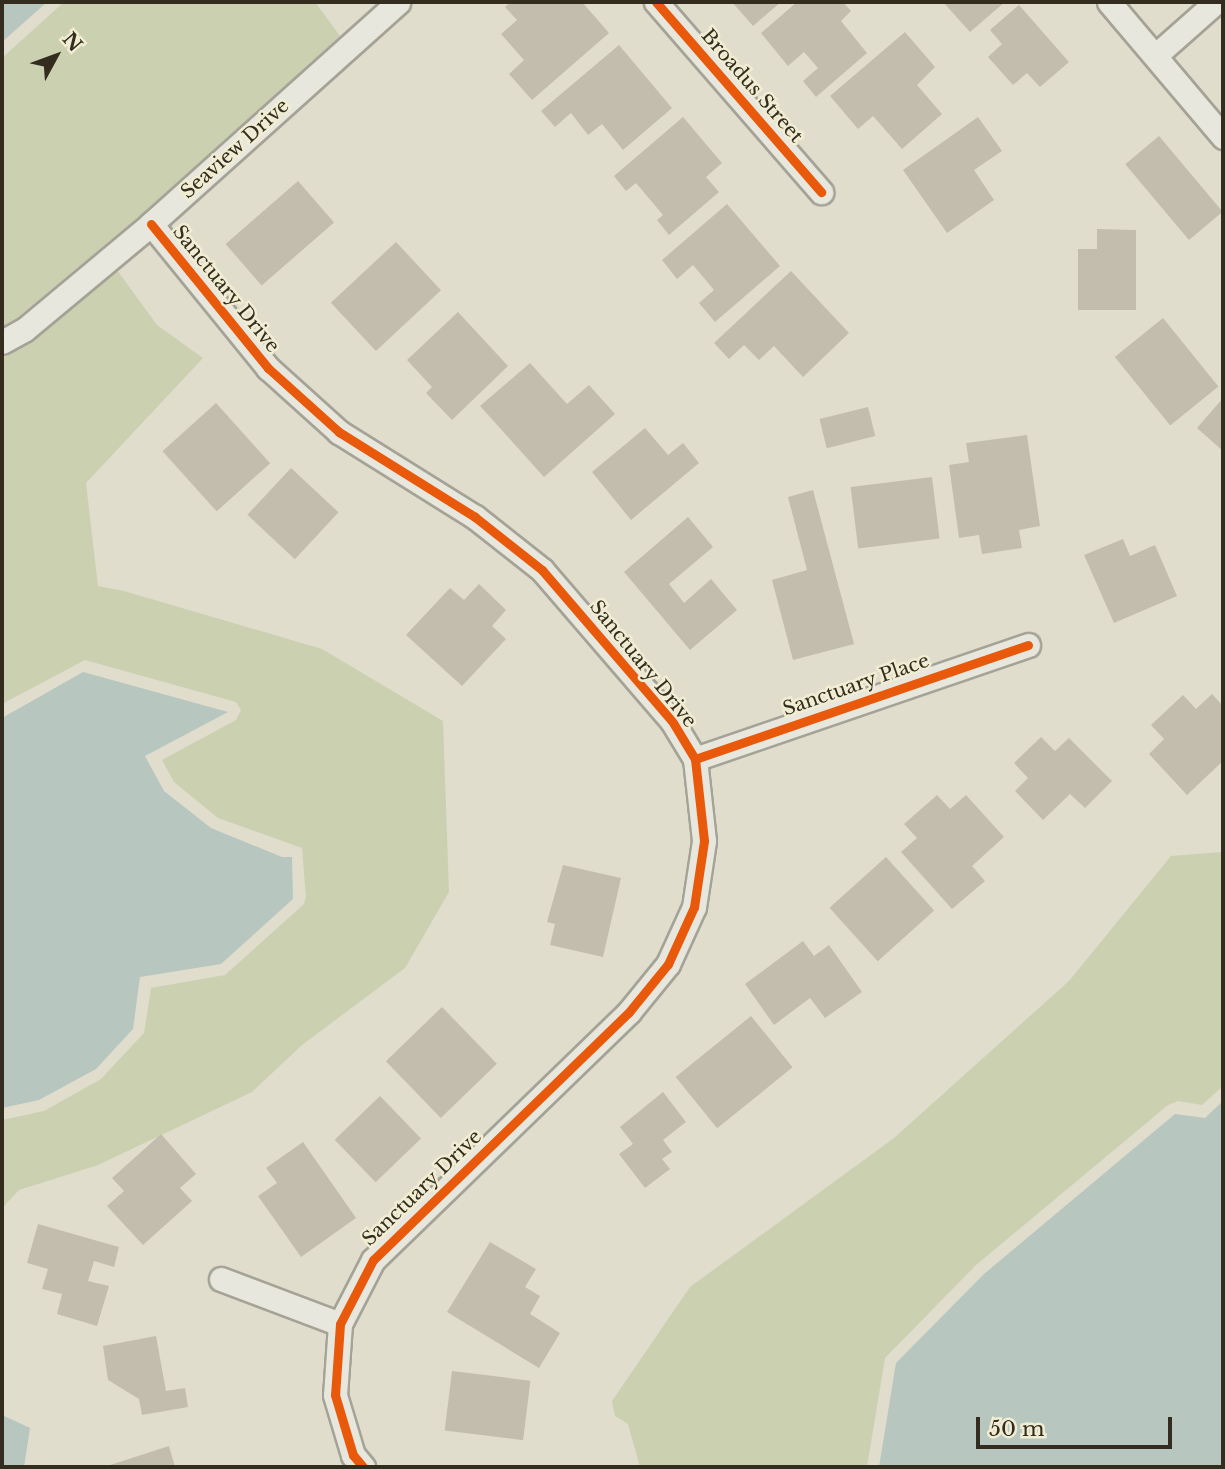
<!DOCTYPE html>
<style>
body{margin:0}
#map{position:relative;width:1225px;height:1469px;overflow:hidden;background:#e0ddcc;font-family:"Libre Baskerville",serif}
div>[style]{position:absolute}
.green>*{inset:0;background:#cbd0b0}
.water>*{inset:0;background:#b7c6bf}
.building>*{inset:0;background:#c3bdae;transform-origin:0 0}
.roads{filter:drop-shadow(2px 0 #a5a296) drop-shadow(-2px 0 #a5a296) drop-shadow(0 2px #a5a296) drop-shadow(0 -2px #a5a296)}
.street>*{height:23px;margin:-11.5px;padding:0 11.5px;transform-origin:11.5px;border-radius:11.5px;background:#e8e7dd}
.cycleway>*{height:9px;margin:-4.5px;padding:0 4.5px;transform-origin:4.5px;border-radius:4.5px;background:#e8590c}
span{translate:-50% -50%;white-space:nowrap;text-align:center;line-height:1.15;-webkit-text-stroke:5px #f1edd3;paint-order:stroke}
.street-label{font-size:19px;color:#332c1f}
.frame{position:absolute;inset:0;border:4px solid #332c1f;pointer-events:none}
.north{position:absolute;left:21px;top:21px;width:70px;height:70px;-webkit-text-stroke:5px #f1edd3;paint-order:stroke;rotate:49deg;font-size:19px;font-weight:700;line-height:28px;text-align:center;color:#332c1f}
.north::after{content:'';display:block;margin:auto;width:24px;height:32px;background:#332c1f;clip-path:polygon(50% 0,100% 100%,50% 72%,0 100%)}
.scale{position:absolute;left:976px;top:1417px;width:196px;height:32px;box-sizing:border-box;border:4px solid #332c1f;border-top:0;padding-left:9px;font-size:21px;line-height:24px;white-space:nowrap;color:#332c1f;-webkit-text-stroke:5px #f1edd3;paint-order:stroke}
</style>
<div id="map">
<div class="green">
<i style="clip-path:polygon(64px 2px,315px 2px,340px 36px,142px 214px,17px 318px,2px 327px,2px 58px)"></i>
<i style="clip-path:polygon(117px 270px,157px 325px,203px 358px,86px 483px,98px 586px,124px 591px,322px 649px,443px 721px,449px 892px,405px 968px,302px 1045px,252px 1092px,98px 1165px,19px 1190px,2px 1208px,2px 1120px,44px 1111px,101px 1079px,144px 1033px,151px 988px,225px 975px,304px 904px,306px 897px,302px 848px,218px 818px,174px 782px,162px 760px,236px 720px,241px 710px,236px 702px,85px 660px,2px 704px,2px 358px,30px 342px)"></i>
<i style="clip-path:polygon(1223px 852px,1223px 1086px,1202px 1105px,1178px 1101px,1168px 1105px,976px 1265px,885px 1358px,867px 1467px,640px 1467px,628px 1424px,615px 1416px,612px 1401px,690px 1287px,894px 1138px,1069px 981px,1171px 856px)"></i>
</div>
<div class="water">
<i style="clip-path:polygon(2px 2px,47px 2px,2px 42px)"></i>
<i style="clip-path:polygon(83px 672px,228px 712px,145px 756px,164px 791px,211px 828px,282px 857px,292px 857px,293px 899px,221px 964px,140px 977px,133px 1029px,96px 1069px,39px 1100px,2px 1108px,2px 718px)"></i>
<i style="clip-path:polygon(1223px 1101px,1223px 1467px,879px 1467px,896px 1363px,984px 1274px,1175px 1114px,1205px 1118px)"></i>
<i style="clip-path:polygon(2px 1415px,30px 1428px,24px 1467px,2px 1467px)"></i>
</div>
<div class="building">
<i style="clip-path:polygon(511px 2px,582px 2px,609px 33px,532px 100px,509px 74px,524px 60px,501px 34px,517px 20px,505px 7px)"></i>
<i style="clip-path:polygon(732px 2px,781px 2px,753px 26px)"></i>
<i style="clip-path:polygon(797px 2px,843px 2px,851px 11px,841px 21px,867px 53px,816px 97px,803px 81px,818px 68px,804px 52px,788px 66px,761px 33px)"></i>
<i style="clip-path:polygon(943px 2px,1005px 2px,970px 32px)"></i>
<i style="clip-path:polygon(1019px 5px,1069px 62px,1040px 87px,1027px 73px,1013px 85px,988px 57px,1002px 44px,990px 30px)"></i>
<i style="clip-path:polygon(905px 32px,935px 67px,917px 85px,942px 114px,902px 149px,873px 116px,858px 129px,830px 96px)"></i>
<i style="clip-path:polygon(619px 45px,672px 108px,623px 150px,602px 124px,588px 135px,571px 113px,555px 127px,541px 111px)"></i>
<i style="clip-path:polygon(683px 117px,722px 163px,706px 177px,719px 192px,669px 235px,657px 220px,663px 215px,636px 183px,626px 191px,614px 176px)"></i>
<i style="clip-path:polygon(978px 117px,1002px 151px,974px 170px,994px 200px,947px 233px,903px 170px)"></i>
<i style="left:1159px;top:136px;width:99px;height:44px;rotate:50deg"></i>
<i style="left:298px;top:181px;width:55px;height:96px;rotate:49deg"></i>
<i style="clip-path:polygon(727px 204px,780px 266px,715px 322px,699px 303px,714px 290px,693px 265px,677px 279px,662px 260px)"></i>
<i style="clip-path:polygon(1097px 229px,1136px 230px,1136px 310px,1078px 310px,1078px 249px,1097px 249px)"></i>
<i style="left:396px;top:242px;width:66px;height:89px;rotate:47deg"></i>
<i style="clip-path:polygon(791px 271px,849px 333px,803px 377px,774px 346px,759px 360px,744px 345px,729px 359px,714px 343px)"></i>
<i style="clip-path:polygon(458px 312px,508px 366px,452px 420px,426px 393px,432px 387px,407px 360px)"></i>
<i style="left:1163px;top:318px;width:88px;height:62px;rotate:51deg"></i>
<i style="clip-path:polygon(530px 363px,567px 404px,589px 385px,615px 414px,544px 477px,480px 406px)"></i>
<i style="clip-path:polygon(1223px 398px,1223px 451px,1197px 428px)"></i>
<i style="left:216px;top:403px;width:81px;height:72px;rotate:48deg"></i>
<i style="left:868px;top:407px;width:30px;height:50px;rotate:76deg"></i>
<i style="clip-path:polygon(645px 428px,668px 455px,683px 443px,699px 463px,631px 520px,592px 472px)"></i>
<i style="clip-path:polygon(1027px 435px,1040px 526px,1019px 530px,1022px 548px,982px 554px,979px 535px,959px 538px,949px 465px,969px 462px,966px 443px)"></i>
<i style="left:291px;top:468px;width:65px;height:64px;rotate:43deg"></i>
<i style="left:932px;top:477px;width:62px;height:82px;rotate:83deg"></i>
<i style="clip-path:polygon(813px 490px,854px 644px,793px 660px,772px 580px,807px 570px,788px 497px)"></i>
<i style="clip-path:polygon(688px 517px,713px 547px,669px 584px,684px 603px,711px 579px,737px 610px,690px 650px,624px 572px)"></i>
<i style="clip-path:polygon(1123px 539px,1130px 556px,1155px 545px,1177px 596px,1114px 623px,1084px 555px)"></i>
<i style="clip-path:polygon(479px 584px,506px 610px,492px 626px,506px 639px,462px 686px,406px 635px,450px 588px,464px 600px)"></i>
<i style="clip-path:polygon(1212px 694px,1223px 706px,1223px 761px,1187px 795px,1149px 754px,1164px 739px,1151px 725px,1183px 695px,1196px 709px)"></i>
<i style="clip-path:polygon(1041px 737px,1055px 751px,1069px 738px,1112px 781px,1085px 808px,1070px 794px,1043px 820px,1015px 791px,1028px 778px,1014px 763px)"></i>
<i style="clip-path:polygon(937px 795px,950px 809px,966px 795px,1004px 837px,972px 866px,985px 881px,952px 909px,901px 852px,917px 838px,904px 824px)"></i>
<i style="left:886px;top:857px;width:72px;height:76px;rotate:48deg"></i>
<i style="clip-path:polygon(563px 865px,621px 878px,603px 957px,550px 945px,555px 924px,547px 922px)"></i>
<i style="clip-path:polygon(803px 941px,814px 956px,829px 945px,862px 992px,825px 1018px,810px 998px,774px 1025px,745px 984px)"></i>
<i style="left:442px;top:1007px;width:79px;height:78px;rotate:46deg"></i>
<i style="left:751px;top:1016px;width:66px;height:97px;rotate:51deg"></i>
<i style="clip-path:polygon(663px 1092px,686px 1122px,663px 1140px,672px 1152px,662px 1159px,670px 1169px,645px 1188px,619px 1154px,633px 1144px,620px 1127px)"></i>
<i style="left:380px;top:1096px;width:59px;height:63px;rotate:46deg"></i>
<i style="clip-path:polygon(161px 1134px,196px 1174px,180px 1188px,192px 1201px,143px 1245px,107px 1206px,124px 1191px,112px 1178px)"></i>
<i style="clip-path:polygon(303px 1142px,356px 1218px,301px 1257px,258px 1196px,277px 1183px,266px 1168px)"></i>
<i style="clip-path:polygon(38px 1224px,119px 1247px,114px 1267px,94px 1261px,88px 1281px,109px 1286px,97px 1326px,57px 1314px,62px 1294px,42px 1289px,48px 1269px,27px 1263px)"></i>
<i style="clip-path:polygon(490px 1242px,536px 1269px,525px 1287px,540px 1296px,530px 1314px,560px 1333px,539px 1368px,447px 1312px)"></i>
<i style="clip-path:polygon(156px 1336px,166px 1391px,185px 1388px,188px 1407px,142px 1415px,139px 1399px,108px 1380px,103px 1346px)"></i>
<i style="left:452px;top:1371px;width:79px;height:60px;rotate:7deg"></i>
<i style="clip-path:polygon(169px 1446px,175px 1467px,104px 1467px)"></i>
</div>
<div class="roads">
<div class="street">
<i style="left:656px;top:2px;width:252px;rotate:49deg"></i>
<i style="left:1109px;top:2px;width:177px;rotate:49.8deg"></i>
<i style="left:1156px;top:55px;width:80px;rotate:-41.5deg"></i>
<i style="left:151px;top:224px;width:186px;rotate:50.9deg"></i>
<i style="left:268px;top:368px;width:96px;rotate:42deg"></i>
<i style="left:339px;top:432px;width:160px;rotate:32deg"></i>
<i style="left:475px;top:517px;width:85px;rotate:38.3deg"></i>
<i style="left:542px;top:570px;width:199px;rotate:49.3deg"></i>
<i style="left:672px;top:721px;width:44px;rotate:58.8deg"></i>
<i style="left:695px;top:759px;width:82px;rotate:83.7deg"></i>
<i style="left:704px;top:841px;width:67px;rotate:98.6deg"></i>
<i style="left:694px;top:907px;width:63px;rotate:114.5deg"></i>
<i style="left:668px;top:964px;width:62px;rotate:129.1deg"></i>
<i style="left:629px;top:1012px;width:356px;rotate:135.9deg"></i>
<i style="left:373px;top:1260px;width:72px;rotate:117.3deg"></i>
<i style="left:340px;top:1324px;width:71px;rotate:94deg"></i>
<i style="left:335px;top:1395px;width:63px;rotate:73.3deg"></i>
<i style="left:353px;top:1455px;width:16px;rotate:50deg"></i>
<i style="left:2px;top:342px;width:25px;rotate:-29deg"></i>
<i style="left:24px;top:330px;width:165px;rotate:-39.8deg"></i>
<i style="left:151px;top:224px;width:332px;rotate:-41.9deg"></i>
<i style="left:695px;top:759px;width:352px;rotate:-18.9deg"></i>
<i style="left:221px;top:1279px;width:127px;rotate:20.7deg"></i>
</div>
</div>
<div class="cycleway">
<i style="left:656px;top:2px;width:252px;rotate:49deg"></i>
<i style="left:151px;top:224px;width:186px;rotate:50.9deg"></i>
<i style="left:268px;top:368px;width:96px;rotate:42deg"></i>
<i style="left:339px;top:432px;width:160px;rotate:32deg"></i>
<i style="left:475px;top:517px;width:85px;rotate:38.3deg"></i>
<i style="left:542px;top:570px;width:199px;rotate:49.3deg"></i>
<i style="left:672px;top:721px;width:44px;rotate:58.8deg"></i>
<i style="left:695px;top:759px;width:82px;rotate:83.7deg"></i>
<i style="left:704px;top:841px;width:67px;rotate:98.6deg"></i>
<i style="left:694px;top:907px;width:63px;rotate:114.5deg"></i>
<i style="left:668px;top:964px;width:62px;rotate:129.1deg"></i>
<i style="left:629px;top:1012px;width:356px;rotate:135.9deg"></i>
<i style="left:373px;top:1260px;width:72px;rotate:117.3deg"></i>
<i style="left:340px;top:1324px;width:71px;rotate:94deg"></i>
<i style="left:335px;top:1395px;width:63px;rotate:73.3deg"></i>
<i style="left:353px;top:1455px;width:16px;rotate:50deg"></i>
<i style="left:695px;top:759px;width:352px;rotate:-18.9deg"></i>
</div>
<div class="street-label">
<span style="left:752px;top:86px;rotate:49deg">Broadus Street</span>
<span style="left:235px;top:149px;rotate:-42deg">Seaview Drive</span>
<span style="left:226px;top:289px;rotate:51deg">Sanctuary Drive</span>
<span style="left:643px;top:664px;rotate:51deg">Sanctuary Drive</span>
<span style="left:856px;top:685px;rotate:-19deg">Sanctuary Place</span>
<span style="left:422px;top:1188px;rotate:-44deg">Sanctuary Drive</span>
</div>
<div class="frame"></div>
<div class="north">N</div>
<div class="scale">50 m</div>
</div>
